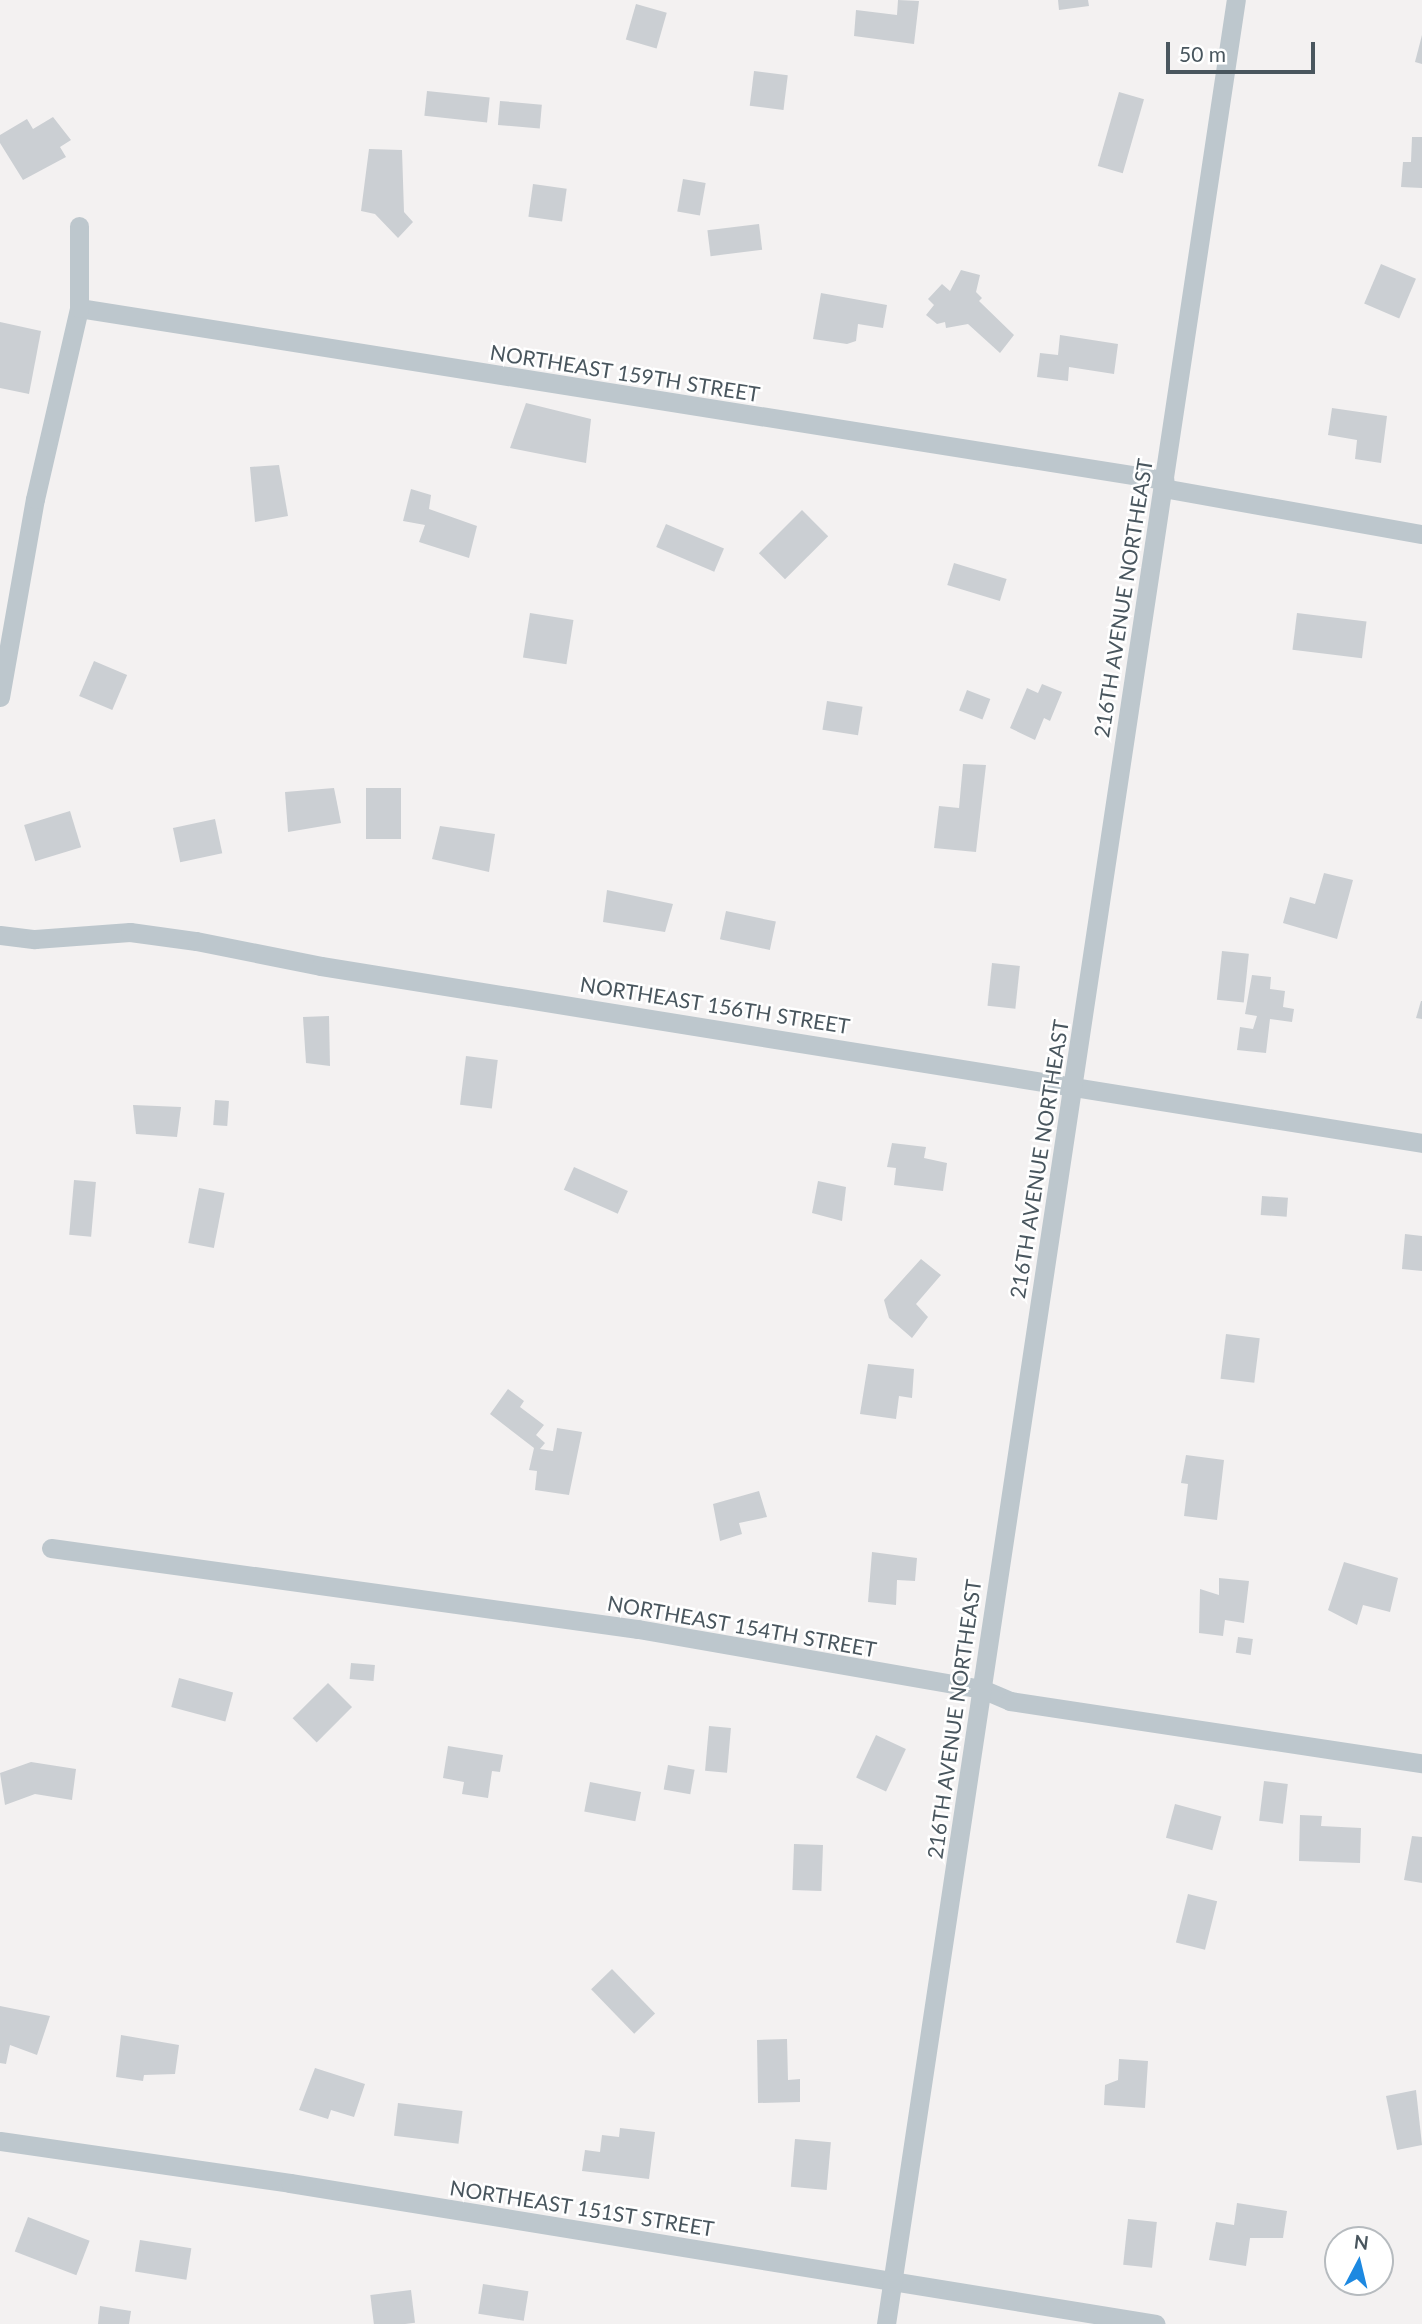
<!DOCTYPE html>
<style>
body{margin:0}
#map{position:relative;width:1422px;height:2324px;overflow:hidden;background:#f3f1f1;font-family:Lato,sans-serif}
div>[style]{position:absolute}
.building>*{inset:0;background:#cbcfd3;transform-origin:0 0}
.minor>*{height:19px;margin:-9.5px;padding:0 9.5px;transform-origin:9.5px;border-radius:9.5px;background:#bdc7cd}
span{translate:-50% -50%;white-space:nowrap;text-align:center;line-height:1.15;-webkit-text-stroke:5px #fff;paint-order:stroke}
.street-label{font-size:21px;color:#49565e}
.north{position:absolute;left:1324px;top:2226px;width:70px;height:70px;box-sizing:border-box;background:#fff;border:2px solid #b6bbbf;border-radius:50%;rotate:7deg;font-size:19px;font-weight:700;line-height:28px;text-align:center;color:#49565e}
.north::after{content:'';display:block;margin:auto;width:24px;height:32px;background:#1d89e1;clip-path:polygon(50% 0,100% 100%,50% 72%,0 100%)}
.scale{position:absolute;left:1166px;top:42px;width:149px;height:32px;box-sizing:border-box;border:4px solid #49565e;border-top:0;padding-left:9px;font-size:21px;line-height:24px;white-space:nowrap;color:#49565e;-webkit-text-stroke:5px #fff;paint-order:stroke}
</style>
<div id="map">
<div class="building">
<i style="clip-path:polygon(898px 0,919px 1px,914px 44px,854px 36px,856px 10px,897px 15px)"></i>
<i style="clip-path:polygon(1058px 0,1088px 0,1089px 6px,1059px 10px)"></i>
<i style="left:636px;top:4px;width:32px;height:37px;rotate:16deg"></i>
<i style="clip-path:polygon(1422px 35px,1422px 64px,1415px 62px)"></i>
<i style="left:754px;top:71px;width:34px;height:35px;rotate:7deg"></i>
<i style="left:427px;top:91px;width:63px;height:25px;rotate:6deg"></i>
<i style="left:1119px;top:92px;width:26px;height:77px;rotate:16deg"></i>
<i style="left:500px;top:101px;width:42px;height:24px;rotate:5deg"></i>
<i style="clip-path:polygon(53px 117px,71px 140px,60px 147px,66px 157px,23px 180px,0 143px,0 135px,27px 119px,33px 129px)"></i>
<i style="clip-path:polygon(1412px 137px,1422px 137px,1422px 188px,1401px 187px,1403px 162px,1411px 162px)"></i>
<i style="clip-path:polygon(369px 149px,402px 150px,404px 212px,413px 222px,398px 238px,375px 214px,361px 211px)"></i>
<i style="left:683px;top:179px;width:23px;height:33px;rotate:10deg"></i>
<i style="left:533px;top:184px;width:34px;height:33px;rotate:8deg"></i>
<i style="left:759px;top:224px;width:26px;height:52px;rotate:83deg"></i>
<i style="left:1381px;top:264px;width:38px;height:43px;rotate:23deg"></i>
<i style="clip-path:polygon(961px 270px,980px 275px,976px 292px,982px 298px,979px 301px,1014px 335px,1000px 353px,968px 324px,946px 328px,945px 322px,937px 324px,926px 315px,934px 305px,928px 299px,942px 284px,950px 291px)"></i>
<i style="clip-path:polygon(821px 293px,887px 305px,883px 328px,858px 324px,856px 341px,847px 344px,813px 339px)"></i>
<i style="clip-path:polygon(0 322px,41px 331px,29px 394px,0 388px)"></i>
<i style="clip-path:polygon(1060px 335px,1118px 344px,1114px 374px,1069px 367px,1068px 381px,1037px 377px,1040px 353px,1058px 355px)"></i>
<i style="clip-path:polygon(526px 403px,591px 419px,586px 463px,510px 448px)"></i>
<i style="clip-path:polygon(1332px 408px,1387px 416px,1381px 463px,1355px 459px,1357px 440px,1328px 435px)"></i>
<i style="clip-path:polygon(279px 465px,288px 516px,255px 522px,250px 467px)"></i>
<i style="clip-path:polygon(411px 489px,431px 495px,429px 509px,477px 526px,469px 558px,419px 542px,425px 525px,403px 521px)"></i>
<i style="left:802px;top:510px;width:37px;height:61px;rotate:45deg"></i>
<i style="left:666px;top:524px;width:63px;height:25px;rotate:23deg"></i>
<i style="left:954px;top:563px;width:55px;height:23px;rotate:17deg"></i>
<i style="left:530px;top:613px;width:44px;height:45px;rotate:9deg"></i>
<i style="left:1297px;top:613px;width:70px;height:37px;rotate:7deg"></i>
<i style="left:94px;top:661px;width:36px;height:38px;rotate:23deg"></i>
<i style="clip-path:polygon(1042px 684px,1062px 692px,1050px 721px,1044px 718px,1035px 740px,1010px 728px,1027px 688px,1038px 693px)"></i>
<i style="left:967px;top:690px;width:25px;height:22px;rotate:21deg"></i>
<i style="left:827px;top:701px;width:36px;height:29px;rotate:9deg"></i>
<i style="clip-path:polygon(963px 764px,986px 765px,976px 852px,934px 848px,939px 806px,959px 808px)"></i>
<i style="clip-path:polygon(334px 788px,341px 823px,288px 832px,285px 792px)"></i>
<i style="left:366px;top:788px;width:35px;height:51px"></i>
<i style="left:70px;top:811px;width:38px;height:48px;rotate:73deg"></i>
<i style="left:215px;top:819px;width:35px;height:43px;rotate:78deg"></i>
<i style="clip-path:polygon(440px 826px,495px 834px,489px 872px,432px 859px)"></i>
<i style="clip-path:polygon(1324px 873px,1353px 880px,1337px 939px,1283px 923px,1290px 897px,1315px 904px)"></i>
<i style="clip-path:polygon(607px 890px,673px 904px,665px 932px,603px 922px)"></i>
<i style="left:726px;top:911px;width:51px;height:29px;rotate:12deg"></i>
<i style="left:1222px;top:951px;width:27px;height:49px;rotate:6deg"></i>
<i style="left:992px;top:963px;width:28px;height:43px;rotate:6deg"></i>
<i style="clip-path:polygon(1252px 975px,1271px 977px,1270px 989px,1285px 991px,1283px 1007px,1294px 1009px,1292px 1022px,1270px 1019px,1266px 1053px,1237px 1050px,1240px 1027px,1253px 1029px,1257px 1016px,1245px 1014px)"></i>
<i style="clip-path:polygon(1421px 1001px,1422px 1001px,1422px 1019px,1416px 1018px)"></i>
<i style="clip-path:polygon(329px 1016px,330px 1066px,306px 1063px,303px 1017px)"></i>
<i style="left:466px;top:1056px;width:32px;height:49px;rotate:7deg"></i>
<i style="left:215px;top:1100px;width:14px;height:25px;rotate:4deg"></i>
<i style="clip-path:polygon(133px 1105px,181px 1107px,177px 1137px,136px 1134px)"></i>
<i style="clip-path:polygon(892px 1143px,926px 1147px,924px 1158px,947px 1163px,943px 1191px,894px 1185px,896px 1168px,887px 1167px)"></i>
<i style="left:574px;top:1167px;width:59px;height:25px;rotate:24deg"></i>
<i style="left:74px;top:1180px;width:22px;height:55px;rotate:5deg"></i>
<i style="clip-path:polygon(818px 1181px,846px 1187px,842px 1221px,812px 1213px)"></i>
<i style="left:199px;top:1188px;width:26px;height:56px;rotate:11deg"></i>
<i style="left:1262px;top:1196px;width:26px;height:19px;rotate:4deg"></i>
<i style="clip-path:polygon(1405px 1234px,1422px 1236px,1422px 1271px,1402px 1269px)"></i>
<i style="clip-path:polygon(921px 1259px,941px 1275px,916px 1304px,928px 1317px,912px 1338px,889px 1318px,884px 1300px)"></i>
<i style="left:1226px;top:1334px;width:34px;height:45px;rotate:7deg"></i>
<i style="clip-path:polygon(868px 1364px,914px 1369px,912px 1398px,899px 1396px,896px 1419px,860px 1414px)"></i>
<i style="clip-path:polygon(508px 1389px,524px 1401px,520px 1407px,544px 1425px,536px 1435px,545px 1443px,540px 1449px,553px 1451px,557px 1428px,582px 1432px,569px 1495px,535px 1490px,537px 1471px,529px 1470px,534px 1448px,490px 1414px)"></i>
<i style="clip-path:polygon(1186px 1455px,1224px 1460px,1217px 1520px,1184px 1516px,1188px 1484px,1181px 1483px)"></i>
<i style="clip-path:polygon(759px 1491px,767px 1517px,739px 1523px,742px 1534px,720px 1541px,713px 1504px)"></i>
<i style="clip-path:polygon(872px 1552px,917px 1558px,915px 1581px,897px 1580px,896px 1605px,868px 1602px)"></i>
<i style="clip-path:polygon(1344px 1562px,1398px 1578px,1390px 1612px,1363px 1605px,1357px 1625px,1328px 1610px)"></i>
<i style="clip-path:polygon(1219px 1578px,1249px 1581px,1244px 1623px,1225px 1620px,1223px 1636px,1199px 1633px,1200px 1589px,1219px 1595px)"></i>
<i style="left:1238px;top:1637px;width:15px;height:16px;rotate:8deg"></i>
<i style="left:351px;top:1663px;width:24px;height:16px;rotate:5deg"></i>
<i style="left:179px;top:1678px;width:56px;height:30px;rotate:15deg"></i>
<i style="left:328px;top:1683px;width:34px;height:50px;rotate:45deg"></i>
<i style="left:709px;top:1726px;width:22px;height:45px;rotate:5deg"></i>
<i style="left:876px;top:1735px;width:33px;height:47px;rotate:25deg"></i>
<i style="clip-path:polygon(448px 1746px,503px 1755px,500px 1772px,492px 1771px,488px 1798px,462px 1794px,464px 1782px,443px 1778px)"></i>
<i style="clip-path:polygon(31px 1762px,76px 1769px,72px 1800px,35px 1794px,5px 1805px,0 1773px)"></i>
<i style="left:668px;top:1765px;width:27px;height:25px;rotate:10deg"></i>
<i style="left:1264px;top:1781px;width:24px;height:40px;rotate:7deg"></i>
<i style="left:590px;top:1782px;width:52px;height:30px;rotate:11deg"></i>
<i style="left:1175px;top:1804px;width:48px;height:35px;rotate:15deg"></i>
<i style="clip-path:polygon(1300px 1815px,1322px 1816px,1321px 1826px,1361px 1828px,1360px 1863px,1299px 1861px)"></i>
<i style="clip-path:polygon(1412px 1836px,1422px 1837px,1422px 1883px,1404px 1880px)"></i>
<i style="left:794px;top:1844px;width:29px;height:46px;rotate:2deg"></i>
<i style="left:1188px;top:1894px;width:30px;height:50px;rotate:14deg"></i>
<i style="left:612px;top:1969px;width:62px;height:29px;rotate:46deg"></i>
<i style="clip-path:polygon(0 2006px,50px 2016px,37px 2055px,10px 2045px,6px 2064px,0 2063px)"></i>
<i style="clip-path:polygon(121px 2035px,179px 2045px,175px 2074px,144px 2075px,143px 2081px,116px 2077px)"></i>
<i style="clip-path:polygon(787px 2039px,788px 2080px,800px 2079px,800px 2102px,758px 2103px,757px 2040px)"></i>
<i style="clip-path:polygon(1119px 2059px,1148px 2061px,1145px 2108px,1104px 2105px,1105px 2085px,1118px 2080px)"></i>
<i style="clip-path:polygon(315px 2068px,365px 2084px,354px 2117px,331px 2110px,328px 2119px,299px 2110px)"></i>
<i style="clip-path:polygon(1416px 2090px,1422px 2145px,1397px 2150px,1386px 2096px)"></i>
<i style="left:398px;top:2103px;width:65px;height:33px;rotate:7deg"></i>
<i style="clip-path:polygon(620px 2128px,655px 2132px,649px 2179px,582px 2171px,585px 2150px,600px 2152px,602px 2135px,619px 2137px)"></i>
<i style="left:795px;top:2139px;width:36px;height:48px;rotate:5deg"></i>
<i style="clip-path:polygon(1237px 2203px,1287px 2211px,1283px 2238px,1250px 2238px,1246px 2266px,1209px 2260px,1216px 2222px,1234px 2225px)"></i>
<i style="left:28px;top:2217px;width:66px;height:37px;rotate:21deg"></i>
<i style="left:1128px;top:2219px;width:29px;height:46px;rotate:6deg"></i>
<i style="left:140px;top:2240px;width:52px;height:32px;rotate:9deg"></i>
<i style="left:483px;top:2284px;width:46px;height:30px;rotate:9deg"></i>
<i style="left:411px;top:2290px;width:33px;height:41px;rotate:83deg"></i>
<i style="clip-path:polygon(100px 2306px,131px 2311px,129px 2324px,98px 2324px)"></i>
</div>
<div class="minor">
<i style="left:79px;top:308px;width:1099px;rotate:9.01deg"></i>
<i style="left:1163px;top:488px;width:263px;rotate:10.1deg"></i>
<i style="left:0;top:697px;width:201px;rotate:-80deg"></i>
<i style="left:35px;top:499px;width:196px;rotate:-77deg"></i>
<i style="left:79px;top:308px;width:82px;rotate:-90deg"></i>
<i style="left:0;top:935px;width:35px;rotate:7deg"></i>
<i style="left:35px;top:939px;width:95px;rotate:-4.2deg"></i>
<i style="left:130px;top:932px;width:67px;rotate:7.8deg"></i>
<i style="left:196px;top:941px;width:127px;rotate:11.3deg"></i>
<i style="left:321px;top:966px;width:1115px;rotate:9.13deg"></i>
<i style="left:51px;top:1548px;width:593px;rotate:7.86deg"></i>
<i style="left:638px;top:1629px;width:349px;rotate:9.9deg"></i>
<i style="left:982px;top:1689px;width:30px;rotate:23deg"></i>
<i style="left:1010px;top:1701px;width:417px;rotate:8.6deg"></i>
<i style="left:0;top:2141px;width:293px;rotate:8.2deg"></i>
<i style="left:290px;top:2183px;width:877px;rotate:9.25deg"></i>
<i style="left:886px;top:2324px;width:2350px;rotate:-81.44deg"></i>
</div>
<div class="street-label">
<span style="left:625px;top:373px;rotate:9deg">NORTHEAST 159TH STREET</span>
<span style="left:1123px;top:598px;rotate:-81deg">216TH AVENUE NORTHEAST</span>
<span style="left:715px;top:1005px;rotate:9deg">NORTHEAST 156TH STREET</span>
<span style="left:1039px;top:1159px;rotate:-81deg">216TH AVENUE NORTHEAST</span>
<span style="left:742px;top:1626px;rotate:10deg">NORTHEAST 154TH STREET</span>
<span style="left:954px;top:1719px;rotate:-82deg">216TH AVENUE NORTHEAST</span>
<span style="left:582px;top:2208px;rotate:9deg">NORTHEAST 151ST STREET</span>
</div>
<div class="north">N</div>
<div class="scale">50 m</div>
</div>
